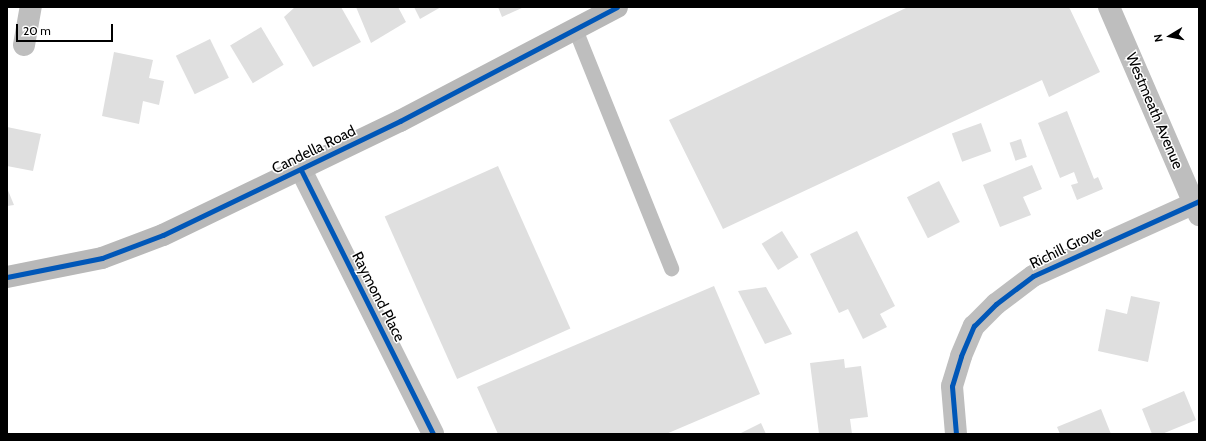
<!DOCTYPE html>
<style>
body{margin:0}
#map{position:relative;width:1206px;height:441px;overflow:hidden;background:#fff;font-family:Cabin,sans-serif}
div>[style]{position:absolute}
.building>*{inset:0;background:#dfdfdf;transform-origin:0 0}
.lane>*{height:15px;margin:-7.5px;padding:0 7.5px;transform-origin:7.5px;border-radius:7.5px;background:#bebebe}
.street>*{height:22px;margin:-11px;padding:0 11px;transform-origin:11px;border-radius:11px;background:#bebebe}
.secondary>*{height:22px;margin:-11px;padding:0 11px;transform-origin:11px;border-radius:11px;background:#b8b8b8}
.cycleway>*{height:5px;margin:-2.5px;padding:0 2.5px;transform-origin:2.5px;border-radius:2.5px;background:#0057b8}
span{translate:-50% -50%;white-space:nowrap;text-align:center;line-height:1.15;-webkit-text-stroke:3px #fff;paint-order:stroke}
.street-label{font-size:15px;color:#000}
.frame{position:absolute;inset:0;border:8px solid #000;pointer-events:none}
.north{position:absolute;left:1150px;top:16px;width:40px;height:40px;-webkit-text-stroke:3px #fff;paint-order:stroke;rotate:260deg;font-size:11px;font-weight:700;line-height:16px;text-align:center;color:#000}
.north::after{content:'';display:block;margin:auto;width:14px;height:18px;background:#000;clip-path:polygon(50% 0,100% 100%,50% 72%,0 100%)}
.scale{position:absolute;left:16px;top:24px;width:97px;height:18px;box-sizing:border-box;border:2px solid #000;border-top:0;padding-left:5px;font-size:12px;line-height:14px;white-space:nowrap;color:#000;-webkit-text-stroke:3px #fff;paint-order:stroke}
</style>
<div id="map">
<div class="building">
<i style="clip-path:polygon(295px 7px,341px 7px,361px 42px,313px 67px,284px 17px)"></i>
<i style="clip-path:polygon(356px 7px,398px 7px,406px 22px,371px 43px)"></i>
<i style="clip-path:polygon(414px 7px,441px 7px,420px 19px)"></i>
<i style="clip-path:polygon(498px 7px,524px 7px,502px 17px)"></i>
<i style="clip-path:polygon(908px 7px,1069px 7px,1100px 72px,1049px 97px,1042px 80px,723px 229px,669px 120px)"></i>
<i style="left:261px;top:27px;width:44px;height:36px;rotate:59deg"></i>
<i style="left:210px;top:39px;width:43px;height:38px;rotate:64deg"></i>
<i style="clip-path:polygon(114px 52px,153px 60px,149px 78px,164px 81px,159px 105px,143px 101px,139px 124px,102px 116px)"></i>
<i style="clip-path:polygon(1067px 111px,1094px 179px,1098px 177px,1103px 189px,1077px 200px,1071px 185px,1078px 183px,1074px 172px,1060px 178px,1038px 123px)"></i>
<i style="left:981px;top:123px;width:30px;height:31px;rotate:70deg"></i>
<i style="clip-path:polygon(7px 127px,41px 134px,33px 171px,7px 166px)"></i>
<i style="left:1021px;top:139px;width:19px;height:12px;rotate:72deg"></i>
<i style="clip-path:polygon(1032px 165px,1042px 189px,1023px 197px,1031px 215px,1000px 227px,983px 185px)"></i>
<i style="left:498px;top:166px;width:178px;height:124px;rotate:66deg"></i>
<i style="left:939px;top:181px;width:46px;height:36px;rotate:63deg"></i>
<i style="clip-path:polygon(7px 188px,14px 205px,7px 206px)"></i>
<i style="left:782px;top:231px;width:31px;height:24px;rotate:58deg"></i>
<i style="clip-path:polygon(857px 231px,895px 306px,880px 314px,887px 327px,863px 339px,848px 309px,839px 313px,810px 254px)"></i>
<i style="clip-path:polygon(714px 286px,760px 394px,666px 434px,498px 434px,477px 387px)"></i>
<i style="clip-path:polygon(766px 287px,792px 334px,765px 344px,738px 291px)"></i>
<i style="clip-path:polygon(1131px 296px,1160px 302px,1148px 362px,1098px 351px,1106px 309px,1127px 314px)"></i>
<i style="clip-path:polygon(844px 359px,845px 368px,861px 366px,868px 417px,850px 419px,852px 434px,819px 434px,810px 363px)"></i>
<i style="clip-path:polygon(1184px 391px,1196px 420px,1162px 434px,1152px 434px,1142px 409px)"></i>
<i style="clip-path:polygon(1101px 409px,1111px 434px,1060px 434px,1057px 427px)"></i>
<i style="clip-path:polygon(761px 423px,766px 434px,739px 434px)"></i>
</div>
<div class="lane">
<i style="left:575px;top:29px;width:258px;rotate:68.1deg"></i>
</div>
<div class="street">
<i style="left:1109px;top:7px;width:227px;rotate:66.6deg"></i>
<i style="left:24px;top:45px;width:39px;rotate:-80deg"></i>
<i style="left:301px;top:170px;width:295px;rotate:63.4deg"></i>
<i style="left:956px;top:434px;width:48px;rotate:-94.8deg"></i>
<i style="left:952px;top:386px;width:31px;rotate:-73deg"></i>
<i style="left:961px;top:356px;width:33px;rotate:-67deg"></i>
<i style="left:974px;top:326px;width:31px;rotate:-45deg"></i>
<i style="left:996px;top:304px;width:46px;rotate:-37.1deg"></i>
<i style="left:1033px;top:276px;width:182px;rotate:-24.3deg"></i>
</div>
<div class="secondary">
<i style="left:7px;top:277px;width:97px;rotate:-11.3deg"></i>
<i style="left:102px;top:258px;width:65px;rotate:-20.7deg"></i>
<i style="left:163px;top:235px;width:263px;rotate:-25.7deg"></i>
<i style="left:400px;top:121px;width:245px;rotate:-27.7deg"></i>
</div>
<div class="cycleway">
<i style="left:301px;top:170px;width:295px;rotate:63.4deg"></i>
<i style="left:7px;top:277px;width:97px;rotate:-11.3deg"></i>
<i style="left:102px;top:258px;width:65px;rotate:-20.7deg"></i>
<i style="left:163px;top:235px;width:263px;rotate:-25.7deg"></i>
<i style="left:400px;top:121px;width:245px;rotate:-27.7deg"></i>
<i style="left:956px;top:434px;width:48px;rotate:-94.8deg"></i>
<i style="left:952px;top:386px;width:31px;rotate:-73deg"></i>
<i style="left:961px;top:356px;width:33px;rotate:-67deg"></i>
<i style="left:974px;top:326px;width:31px;rotate:-45deg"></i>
<i style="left:996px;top:304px;width:46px;rotate:-37.1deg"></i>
<i style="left:1033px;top:276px;width:182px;rotate:-24.3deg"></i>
</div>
<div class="street-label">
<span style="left:1154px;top:111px;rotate:67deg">Westmeath Avenue</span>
<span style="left:314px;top:150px;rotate:-26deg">Candella Road</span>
<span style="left:1066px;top:248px;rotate:-26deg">Richill Grove</span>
<span style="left:378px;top:297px;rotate:63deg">Raymond Place</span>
</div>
<div class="frame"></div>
<div class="north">N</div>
<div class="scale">20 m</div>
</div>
